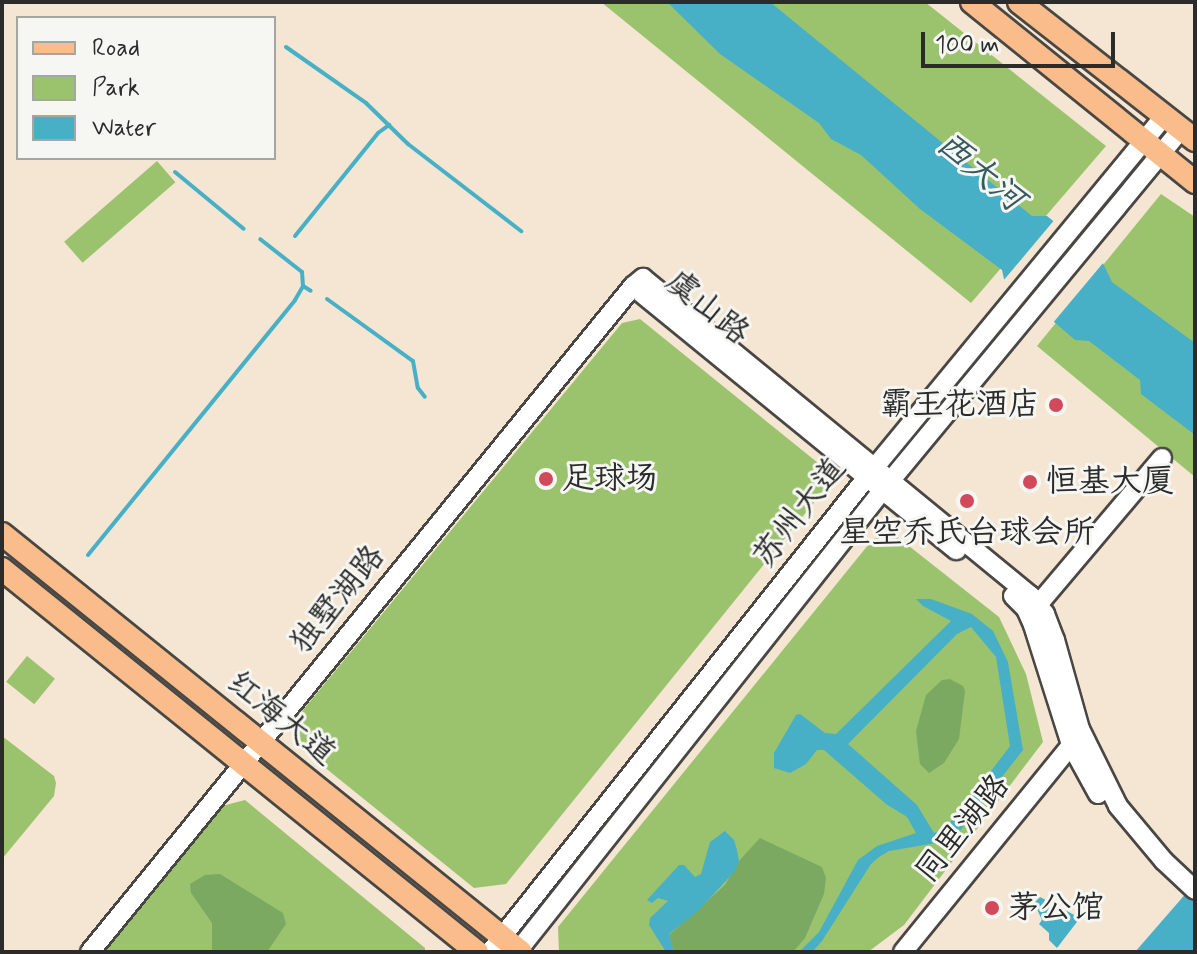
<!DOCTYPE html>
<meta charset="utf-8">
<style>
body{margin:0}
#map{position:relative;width:1197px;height:954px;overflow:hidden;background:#f4e6d2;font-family:Mynerve,"LXGW WenKai TC",sans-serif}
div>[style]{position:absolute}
.green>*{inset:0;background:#9bc36e;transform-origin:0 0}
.forest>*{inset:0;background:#7ca961}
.water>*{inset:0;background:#47b0c6}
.pier>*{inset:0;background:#f4e6d2;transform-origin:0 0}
.stream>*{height:4px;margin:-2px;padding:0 2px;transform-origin:2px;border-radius:2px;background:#47b0c6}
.roads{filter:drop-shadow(2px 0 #494744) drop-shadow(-2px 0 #494744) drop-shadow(0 2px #494744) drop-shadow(0 -2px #494744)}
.minor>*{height:18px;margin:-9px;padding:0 9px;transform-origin:9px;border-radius:9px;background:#fff}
.major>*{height:22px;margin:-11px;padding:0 11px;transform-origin:11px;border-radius:11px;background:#f9bc8a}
.dots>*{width:22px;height:22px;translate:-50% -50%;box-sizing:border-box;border:4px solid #f6f6f2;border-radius:50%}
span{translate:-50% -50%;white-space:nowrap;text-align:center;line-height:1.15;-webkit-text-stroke:6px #f6f6f2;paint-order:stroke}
.street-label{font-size:32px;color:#2b2b2b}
.poi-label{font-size:32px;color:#2b2b2b}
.right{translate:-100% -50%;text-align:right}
.left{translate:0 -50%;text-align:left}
.water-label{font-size:34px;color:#355a61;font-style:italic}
.frame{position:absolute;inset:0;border:4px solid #2b2b2b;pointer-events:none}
.legend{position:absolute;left:16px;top:16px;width:260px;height:144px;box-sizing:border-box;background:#f6f6f2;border:2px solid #a5a5a2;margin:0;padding:10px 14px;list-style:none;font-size:24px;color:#2b2b2b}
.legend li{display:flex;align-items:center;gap:16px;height:40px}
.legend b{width:40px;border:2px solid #a5a5a2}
.scale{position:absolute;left:921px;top:32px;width:194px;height:36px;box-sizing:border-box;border:4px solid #2b2b2b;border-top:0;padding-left:10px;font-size:24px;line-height:28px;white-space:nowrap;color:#2b2b2b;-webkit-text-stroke:6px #f6f6f2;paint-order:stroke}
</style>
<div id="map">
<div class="green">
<i style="clip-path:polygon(601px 2px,925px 2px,1106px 146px,971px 303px)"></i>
<i style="left:157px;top:161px;width:28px;height:123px;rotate:49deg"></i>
<i style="clip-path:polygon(1161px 194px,1195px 217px,1195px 477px,1037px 346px)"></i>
<i style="clip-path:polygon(640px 319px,823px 467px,824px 490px,506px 884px,474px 888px,297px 745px,294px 721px,622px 323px)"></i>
<i style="clip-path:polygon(895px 535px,999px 617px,1026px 674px,1043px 742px,904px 925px,868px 952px,559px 952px,558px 927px,873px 539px)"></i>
<i style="left:27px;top:656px;width:36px;height:33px;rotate:39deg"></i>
<i style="clip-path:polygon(2px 736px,54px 776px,56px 783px,54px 796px,2px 859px)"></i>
<i style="clip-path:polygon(245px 800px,425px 948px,425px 952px,102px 952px,222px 806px)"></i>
</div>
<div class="forest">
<i style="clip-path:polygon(950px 679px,963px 686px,965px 691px,959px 739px,944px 763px,929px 773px,920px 764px,916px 731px,926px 695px,942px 680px)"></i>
<i style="clip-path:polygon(760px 838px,822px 867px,826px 878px,824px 894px,805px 938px,793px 952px,674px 952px,669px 935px,725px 885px,739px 861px)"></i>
<i style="clip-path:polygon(220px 874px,283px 913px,286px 924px,267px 952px,212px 952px,212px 923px,191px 893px,190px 884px,205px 875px)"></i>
</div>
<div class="water">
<i style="clip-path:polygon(667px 2px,770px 2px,1032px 216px,1047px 216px,1101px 259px,1112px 282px,1195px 343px,1195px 435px,1141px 394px,1140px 380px,1089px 341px,1075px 340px,1004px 279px,1002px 270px,920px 209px,861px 155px,831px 139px,819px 123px,720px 54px)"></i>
<i style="clip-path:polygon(evenodd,916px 599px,931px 599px,972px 614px,993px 631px,1008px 662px,1023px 750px,959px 832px,947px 841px,889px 851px,879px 857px,871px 864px,822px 941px,812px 952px,799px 952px,819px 932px,858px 860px,877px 846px,916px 833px,907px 817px,886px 804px,824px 750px,817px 750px,806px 764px,790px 773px,774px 768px,774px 753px,796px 715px,800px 714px,825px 733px,836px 734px,951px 621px,923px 606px,916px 599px,971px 627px,996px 657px,1010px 746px,964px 807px,945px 828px,934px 833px,917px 805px,848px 744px,957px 634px,971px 627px)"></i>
<i style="clip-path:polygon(725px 831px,734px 840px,737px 850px,739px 861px,735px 871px,698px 911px,669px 934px,674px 952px,666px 952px,649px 925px,650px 918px,668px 901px,658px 898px,652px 903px,647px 900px,679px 865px,684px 865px,695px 877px,701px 874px,710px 842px)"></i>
<i style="clip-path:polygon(1195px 883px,1195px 947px,1191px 952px,1135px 952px)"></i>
<i style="clip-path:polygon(1040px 897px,1080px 918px,1057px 948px,1049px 940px,1049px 933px,1039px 924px,1042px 920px,1034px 903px)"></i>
</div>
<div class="pier">
<i style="left:1056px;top:218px;width:65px;height:84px;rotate:40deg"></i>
</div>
<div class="stream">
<i style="left:286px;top:47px;width:98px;rotate:35deg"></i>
<i style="left:366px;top:103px;width:59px;rotate:44.3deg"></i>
<i style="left:408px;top:144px;width:143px;rotate:37.6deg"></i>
<i style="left:175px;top:172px;width:89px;rotate:39.6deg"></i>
<i style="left:295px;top:236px;width:132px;rotate:-51.1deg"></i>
<i style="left:378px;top:133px;width:14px;rotate:-36deg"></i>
<i style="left:303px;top:286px;width:9px;rotate:32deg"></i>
<i style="left:327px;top:299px;width:106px;rotate:35.8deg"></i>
<i style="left:413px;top:361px;width:27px;rotate:80deg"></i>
<i style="left:418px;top:388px;width:11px;rotate:52deg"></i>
<i style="left:88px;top:555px;width:328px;rotate:-50.9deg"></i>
<i style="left:295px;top:300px;width:16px;rotate:-60deg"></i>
<i style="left:303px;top:286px;width:14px;rotate:-94deg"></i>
<i style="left:302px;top:272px;width:53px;rotate:-141.8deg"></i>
</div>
<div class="roads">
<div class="minor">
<i style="left:641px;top:293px;width:407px;rotate:39.2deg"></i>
<i style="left:1013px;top:596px;width:18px;rotate:45deg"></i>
<i style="left:1026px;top:609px;width:17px;rotate:66deg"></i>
<i style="left:1033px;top:625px;width:126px;rotate:72.4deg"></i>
<i style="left:1071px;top:745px;width:56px;rotate:61.1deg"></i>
<i style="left:1031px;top:613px;width:203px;rotate:-49.8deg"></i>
<i style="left:90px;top:952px;width:859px;rotate:-50.81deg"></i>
<i style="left:633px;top:286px;width:13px;rotate:-39deg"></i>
<i style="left:643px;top:278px;width:502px;rotate:39.34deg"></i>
<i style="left:1031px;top:596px;width:23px;rotate:52deg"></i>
<i style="left:1045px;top:614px;width:28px;rotate:69deg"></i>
<i style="left:1055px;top:640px;width:92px;rotate:74.3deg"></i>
<i style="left:1080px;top:729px;width:86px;rotate:63.7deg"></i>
<i style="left:1118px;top:806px;width:72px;rotate:50.1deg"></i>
<i style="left:1164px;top:861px;width:42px;rotate:43.1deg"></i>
<i style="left:490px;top:952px;width:619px;rotate:-51.56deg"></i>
<i style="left:875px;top:467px;width:455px;rotate:-50.5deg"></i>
<i style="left:517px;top:952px;width:588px;rotate:-51.63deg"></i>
<i style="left:882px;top:491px;width:470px;rotate:-50.4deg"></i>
<i style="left:903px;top:952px;width:267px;rotate:-50.9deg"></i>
</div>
<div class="major">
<i style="left:972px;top:2px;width:287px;rotate:38.9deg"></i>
<i style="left:1019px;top:2px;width:224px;rotate:38.1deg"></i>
<i style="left:2px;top:534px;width:666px;rotate:38.85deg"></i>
<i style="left:2px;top:569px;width:610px;rotate:38.88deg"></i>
</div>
</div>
<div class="dots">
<i style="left:1056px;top:405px;background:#d1495b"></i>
<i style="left:546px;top:479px;background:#d1495b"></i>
<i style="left:1030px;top:482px;background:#d1495b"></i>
<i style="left:967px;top:501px;background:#d1495b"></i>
<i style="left:992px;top:908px;background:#d1495b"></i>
</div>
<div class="street-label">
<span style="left:707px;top:308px;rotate:39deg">虞山路</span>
<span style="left:800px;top:513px;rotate:-52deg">苏州大道</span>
<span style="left:338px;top:600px;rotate:-51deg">独墅湖路</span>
<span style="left:281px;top:719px;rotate:39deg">红海大道</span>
<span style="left:963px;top:829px;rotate:-51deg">同里湖路</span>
</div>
<div class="poi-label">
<span class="right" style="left:1040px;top:405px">霸王花酒店</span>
<span class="left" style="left:562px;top:479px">足球场</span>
<span class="left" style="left:1046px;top:482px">恒基大厦</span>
<span style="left:967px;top:533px">星空乔氏台球会所</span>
<span class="left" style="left:1008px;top:908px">茅公馆</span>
</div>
<div class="water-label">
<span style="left:980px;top:172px;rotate:40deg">西大河</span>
</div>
<div class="frame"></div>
<ul class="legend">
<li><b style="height:10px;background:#f9bc8a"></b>Road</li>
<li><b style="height:22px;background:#9bc36e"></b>Park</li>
<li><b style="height:22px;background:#47b0c6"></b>Water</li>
</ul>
<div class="scale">100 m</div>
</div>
